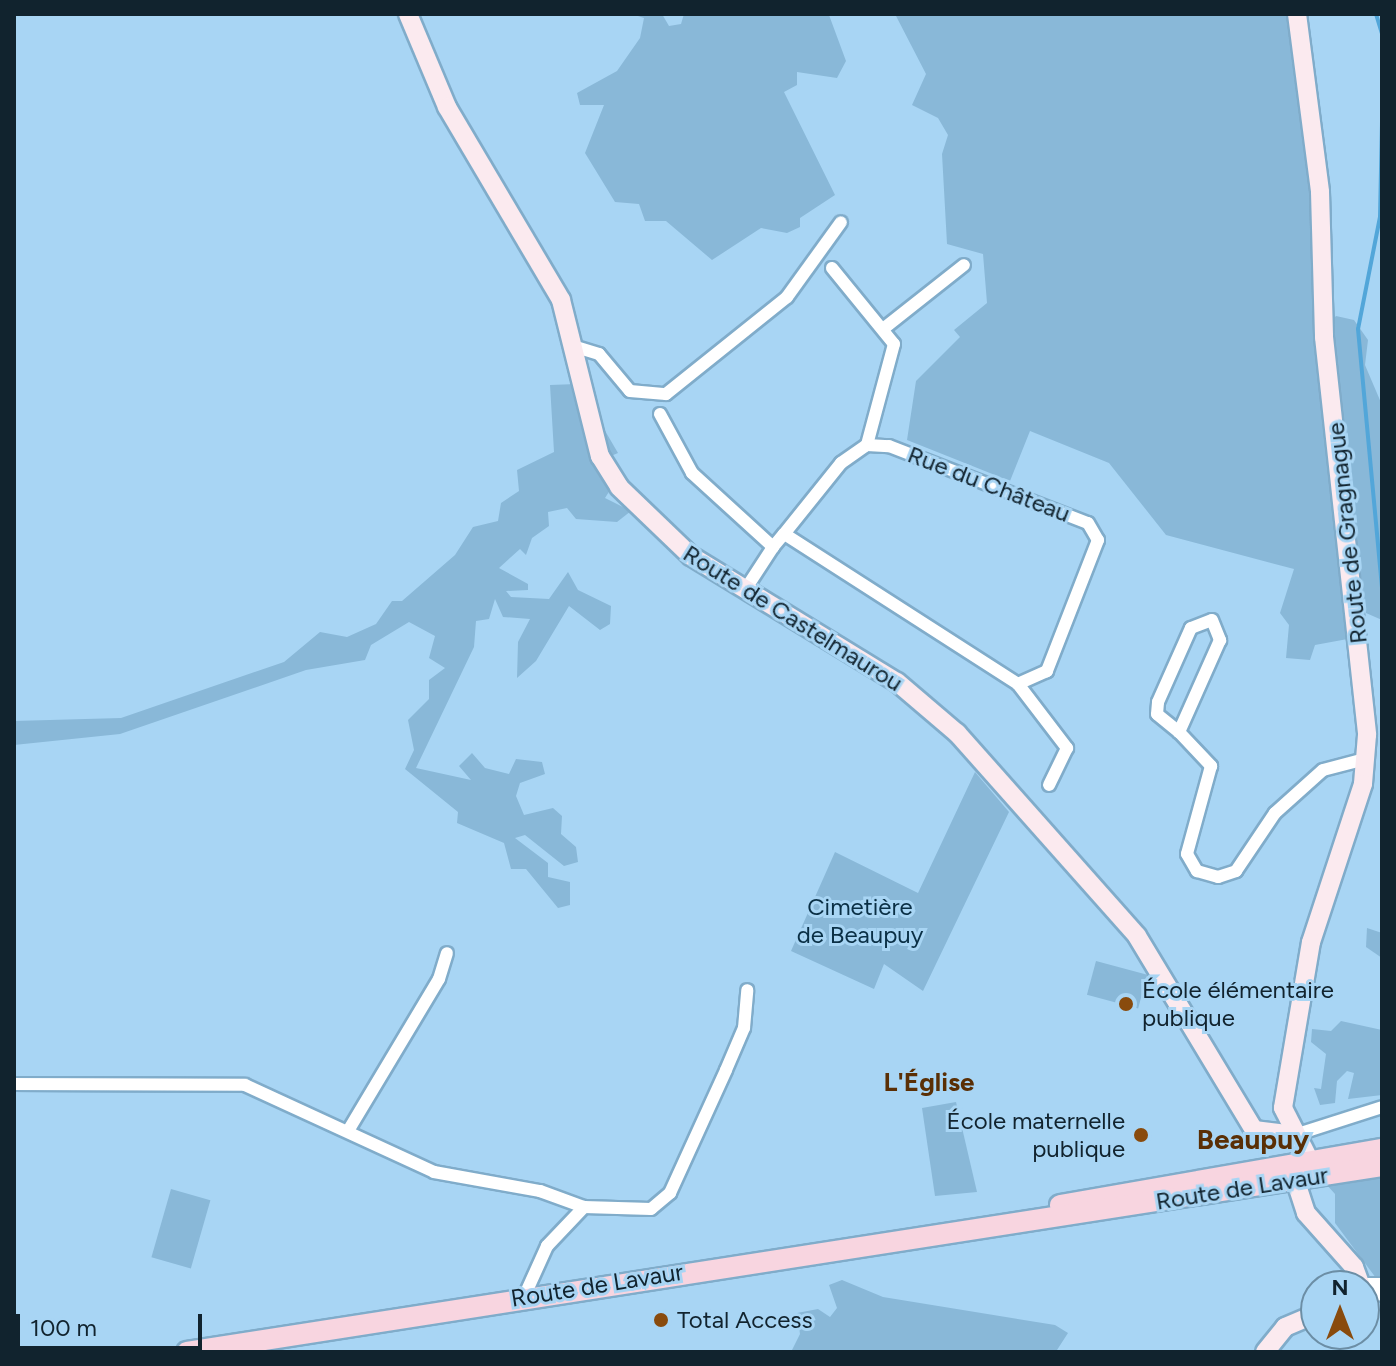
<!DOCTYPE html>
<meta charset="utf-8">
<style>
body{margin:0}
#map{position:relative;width:1396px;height:1366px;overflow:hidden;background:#a8d5f4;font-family:Figtree,sans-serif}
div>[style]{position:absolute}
.green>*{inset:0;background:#89b8d8;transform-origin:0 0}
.stream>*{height:4px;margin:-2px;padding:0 2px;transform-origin:2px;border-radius:2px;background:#52a6d9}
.roads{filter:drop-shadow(2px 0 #80acca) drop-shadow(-2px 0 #80acca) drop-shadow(0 2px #80acca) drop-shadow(0 -2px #80acca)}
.street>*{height:12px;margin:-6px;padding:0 6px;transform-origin:6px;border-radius:6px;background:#fff}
.secondary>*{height:18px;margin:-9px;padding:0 9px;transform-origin:9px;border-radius:9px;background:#fbeaef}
.primary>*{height:20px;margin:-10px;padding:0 10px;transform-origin:10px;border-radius:10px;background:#f8d5e0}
.dots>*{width:22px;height:22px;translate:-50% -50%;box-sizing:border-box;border:4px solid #a8d5f4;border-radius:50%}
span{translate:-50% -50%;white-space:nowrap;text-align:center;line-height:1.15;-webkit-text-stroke:6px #a8d5f4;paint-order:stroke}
.street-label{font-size:24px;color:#11232e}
.park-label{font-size:24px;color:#0a2f45}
.poi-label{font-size:24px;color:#11232e}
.left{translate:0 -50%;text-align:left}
.right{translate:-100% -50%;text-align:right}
.neighbourhood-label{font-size:26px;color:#5a2f05;font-weight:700}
.quarter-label{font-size:28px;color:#5a2f05;font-weight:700}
.frame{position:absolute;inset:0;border:16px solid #11232e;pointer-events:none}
.north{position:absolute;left:1300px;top:1270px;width:80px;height:80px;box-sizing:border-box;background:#a8d5f4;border:2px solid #6c8ea5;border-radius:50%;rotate:0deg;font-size:22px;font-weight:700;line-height:32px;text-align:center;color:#11232e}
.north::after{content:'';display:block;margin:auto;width:28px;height:36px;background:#894b0d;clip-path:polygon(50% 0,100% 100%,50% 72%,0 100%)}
.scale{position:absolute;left:16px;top:1314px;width:186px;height:36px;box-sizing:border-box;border:4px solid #11232e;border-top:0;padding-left:10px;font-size:24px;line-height:28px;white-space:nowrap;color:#11232e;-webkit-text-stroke:6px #a8d5f4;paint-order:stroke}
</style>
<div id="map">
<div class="green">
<i style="clip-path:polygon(632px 14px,662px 14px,669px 26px,681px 24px,684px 14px,829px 15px,846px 61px,837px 78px,797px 72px,797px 85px,784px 92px,835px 195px,800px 218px,800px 227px,787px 233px,761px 228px,712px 260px,666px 221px,645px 221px,639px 204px,615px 202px,585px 153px,604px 105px,580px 105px,577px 93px,617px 71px,640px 38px,644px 18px)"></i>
<i style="clip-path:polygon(895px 14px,1289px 14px,1312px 185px,1315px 349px,1353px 638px,1315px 645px,1310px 660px,1286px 658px,1289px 625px,1280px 613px,1294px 569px,1166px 535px,1109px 463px,1030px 431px,1010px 481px,907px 440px,916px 381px,960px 337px,954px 330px,987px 303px,983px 254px,947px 244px,942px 154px,948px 135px,938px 118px,912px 105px,926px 74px)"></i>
<i style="clip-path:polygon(1336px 316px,1354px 320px,1368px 340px,1365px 365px,1382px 405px,1382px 620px,1366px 613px,1327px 325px)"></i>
<i style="clip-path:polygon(577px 384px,584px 436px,604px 429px,618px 453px,599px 461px,612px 487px,605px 498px,631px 511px,617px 522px,576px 519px,567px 508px,548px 512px,549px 526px,532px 538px,526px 555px,520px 549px,499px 568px,528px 584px,528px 590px,506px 591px,511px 597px,549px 599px,568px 572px,578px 590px,611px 606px,610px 624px,600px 630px,569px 606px,536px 661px,517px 678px,518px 642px,530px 619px,503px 617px,495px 599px,489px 619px,476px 621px,474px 647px,416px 768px,471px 780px,459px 766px,472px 753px,485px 768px,509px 774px,516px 759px,542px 762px,545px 774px,520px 783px,516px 796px,524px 815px,553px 808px,562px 816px,561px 834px,576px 847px,578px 862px,564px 866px,525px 835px,515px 838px,548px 863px,548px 877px,570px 882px,570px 905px,558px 908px,526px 869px,511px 869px,504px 843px,457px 823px,458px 812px,405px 769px,414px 750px,408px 720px,429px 699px,429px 680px,445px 668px,429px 658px,435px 636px,409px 622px,371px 645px,365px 660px,306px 670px,120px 734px,14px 745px,14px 721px,121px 718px,284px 662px,320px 632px,347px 637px,376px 624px,392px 601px,402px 601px,455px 555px,473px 527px,498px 521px,501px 503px,519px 491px,517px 470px,554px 452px,550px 385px)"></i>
<i style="clip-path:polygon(975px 772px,1009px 812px,923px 991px,884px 964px,874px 989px,791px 951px,835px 852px,918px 893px)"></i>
<i style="clip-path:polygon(1367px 928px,1382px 933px,1382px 958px,1366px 947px)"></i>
<i style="left:1096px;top:961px;width:53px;height:35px;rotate:15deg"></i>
<i style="clip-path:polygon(1341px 1021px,1382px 1030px,1382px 1095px,1348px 1099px,1354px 1073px,1347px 1071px,1337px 1081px,1335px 1103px,1320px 1105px,1314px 1088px,1321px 1089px,1326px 1054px,1311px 1042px,1312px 1029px,1331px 1031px)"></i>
<i style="clip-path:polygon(956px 1102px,977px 1192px,935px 1196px,922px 1108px)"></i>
<i style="clip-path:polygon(1382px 1172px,1382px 1278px,1376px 1278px,1335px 1223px,1335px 1194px,1326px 1184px)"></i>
<i style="left:171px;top:1189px;width:41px;height:71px;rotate:16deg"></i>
<i style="clip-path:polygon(842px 1280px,883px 1297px,1055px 1325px,1068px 1333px,1057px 1350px,1065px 1352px,791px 1352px,800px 1334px,797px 1313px,818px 1309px,830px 1317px,837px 1308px,829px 1285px)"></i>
</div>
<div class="stream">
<i style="left:1376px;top:14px;width:21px;rotate:73deg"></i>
<i style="left:1382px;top:122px;width:95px;rotate:91.2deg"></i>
<i style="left:1380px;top:217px;width:114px;rotate:101.1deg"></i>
<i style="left:1358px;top:329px;width:259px;rotate:84.7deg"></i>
</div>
<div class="roads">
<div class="street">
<i style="left:832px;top:268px;width:98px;rotate:50.8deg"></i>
<i style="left:894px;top:344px;width:105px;rotate:105deg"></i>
<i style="left:883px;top:329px;width:103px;rotate:-38.3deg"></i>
<i style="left:576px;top:347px;width:24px;rotate:17deg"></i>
<i style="left:599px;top:354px;width:48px;rotate:50deg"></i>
<i style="left:630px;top:391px;width:36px;rotate:5deg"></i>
<i style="left:666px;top:394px;width:155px;rotate:-38.7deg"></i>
<i style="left:787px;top:297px;width:92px;rotate:-54.2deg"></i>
<i style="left:660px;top:414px;width:67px;rotate:61.5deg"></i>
<i style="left:692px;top:473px;width:110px;rotate:42.4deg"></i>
<i style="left:745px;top:590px;width:51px;rotate:-56.9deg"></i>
<i style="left:773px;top:547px;width:17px;rotate:-50deg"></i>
<i style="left:784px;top:534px;width:91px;rotate:-51.2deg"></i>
<i style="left:841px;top:463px;width:32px;rotate:-35deg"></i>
<i style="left:867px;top:445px;width:22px;rotate:3deg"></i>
<i style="left:889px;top:446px;width:213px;rotate:21.2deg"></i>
<i style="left:1088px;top:523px;width:20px;rotate:60deg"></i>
<i style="left:1098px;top:540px;width:141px;rotate:111.3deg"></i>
<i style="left:1047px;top:671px;width:32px;rotate:156deg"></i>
<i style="left:1018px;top:684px;width:278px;rotate:-147.3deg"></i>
<i style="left:1018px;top:684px;width:81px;rotate:52.6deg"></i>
<i style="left:1067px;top:748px;width:41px;rotate:115.9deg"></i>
<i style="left:1179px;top:732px;width:28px;rotate:-141deg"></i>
<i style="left:1157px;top:714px;width:12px;rotate:-85deg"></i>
<i style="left:1158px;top:702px;width:81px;rotate:-66deg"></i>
<i style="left:1191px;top:628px;width:22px;rotate:-21deg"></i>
<i style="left:1212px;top:620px;width:22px;rotate:68deg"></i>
<i style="left:1220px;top:640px;width:101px;rotate:114deg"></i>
<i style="left:1179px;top:732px;width:47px;rotate:46.7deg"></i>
<i style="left:1211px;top:766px;width:91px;rotate:105.3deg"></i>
<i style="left:1187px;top:854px;width:20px;rotate:60deg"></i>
<i style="left:1197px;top:871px;width:22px;rotate:16deg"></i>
<i style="left:1218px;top:877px;width:19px;rotate:-18deg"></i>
<i style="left:1236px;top:871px;width:70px;rotate:-56.1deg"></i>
<i style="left:1275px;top:813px;width:64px;rotate:-41.9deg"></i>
<i style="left:1323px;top:770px;width:43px;rotate:-14.7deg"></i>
<i style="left:14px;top:1084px;width:231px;rotate:0.2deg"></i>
<i style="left:245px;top:1085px;width:208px;rotate:24.7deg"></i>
<i style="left:434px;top:1172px;width:108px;rotate:10.2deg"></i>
<i style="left:540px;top:1191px;width:47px;rotate:20deg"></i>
<i style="left:584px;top:1207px;width:67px;rotate:1.7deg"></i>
<i style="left:651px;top:1209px;width:25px;rotate:-40deg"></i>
<i style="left:670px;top:1193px;width:135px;rotate:-65.5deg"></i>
<i style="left:726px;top:1070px;width:46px;rotate:-66.8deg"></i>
<i style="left:744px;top:1028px;width:38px;rotate:-85deg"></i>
<i style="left:348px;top:1131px;width:177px;rotate:-59.1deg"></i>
<i style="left:439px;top:979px;width:27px;rotate:-73deg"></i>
<i style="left:1295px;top:1135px;width:91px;rotate:-17.8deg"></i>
<i style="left:1361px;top:1284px;width:21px"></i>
<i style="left:1364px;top:1296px;width:18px;rotate:-6deg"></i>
<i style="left:524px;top:1297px;width:56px;rotate:-65.7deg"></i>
<i style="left:547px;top:1246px;width:54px;rotate:-46.5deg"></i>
</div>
<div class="secondary">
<i style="left:408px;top:14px;width:101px;rotate:67.2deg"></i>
<i style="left:447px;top:107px;width:224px;rotate:59.4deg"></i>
<i style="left:561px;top:300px;width:161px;rotate:76deg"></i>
<i style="left:600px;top:456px;width:36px;rotate:58deg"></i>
<i style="left:619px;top:487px;width:100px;rotate:43.8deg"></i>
<i style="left:691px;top:556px;width:241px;rotate:31.5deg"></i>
<i style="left:897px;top:682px;width:79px;rotate:40.4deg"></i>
<i style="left:957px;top:733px;width:271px;rotate:48.4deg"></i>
<i style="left:1137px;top:936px;width:227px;rotate:58.9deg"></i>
<i style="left:1254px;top:1130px;width:41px;rotate:7deg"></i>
<i style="left:1297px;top:14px;width:179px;rotate:82.6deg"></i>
<i style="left:1320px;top:192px;width:145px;rotate:88.4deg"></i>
<i style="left:1324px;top:337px;width:400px;rotate:83.8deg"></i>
<i style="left:1367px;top:735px;width:49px;rotate:94.7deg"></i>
<i style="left:1363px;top:784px;width:166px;rotate:108.2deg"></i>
<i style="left:1311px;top:942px;width:168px;rotate:99.6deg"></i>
<i style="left:1283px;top:1108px;width:57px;rotate:63deg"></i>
<i style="left:1295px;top:1179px;width:36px;rotate:72deg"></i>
<i style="left:1306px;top:1213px;width:72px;rotate:48.4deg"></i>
<i style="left:1354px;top:1267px;width:20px;rotate:70deg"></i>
<i style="left:1265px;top:1352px;width:32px;rotate:-51deg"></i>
<i style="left:1285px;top:1327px;width:34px;rotate:-23deg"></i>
</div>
<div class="primary">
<i style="left:1060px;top:1205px;width:327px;rotate:-9.9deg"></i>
<i style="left:187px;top:1352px;width:1209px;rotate:-8.85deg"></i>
</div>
</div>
<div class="dots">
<i style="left:1126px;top:1004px;background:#894b0d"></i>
<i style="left:1141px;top:1135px;background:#894b0d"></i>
<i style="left:661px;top:1320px;background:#894b0d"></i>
</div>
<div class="street-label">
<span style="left:989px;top:484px;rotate:21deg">Rue du Château</span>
<span style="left:1347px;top:533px;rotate:-96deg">Route de Gragnague</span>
<span style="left:793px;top:618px;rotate:32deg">Route de Castelmaurou</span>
<span style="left:1242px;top:1188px;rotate:-9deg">Route de Lavaur</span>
<span style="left:597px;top:1285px;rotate:-9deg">Route de Lavaur</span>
</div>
<div class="park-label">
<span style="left:860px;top:921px">Cimetière<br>de Beaupuy</span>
</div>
<div class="poi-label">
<span class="left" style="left:1142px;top:1004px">École élémentaire<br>publique</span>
<span class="right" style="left:1125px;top:1135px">École maternelle<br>publique</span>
<span class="left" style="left:677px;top:1320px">Total Access</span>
</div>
<div class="neighbourhood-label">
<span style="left:929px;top:1083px">L'Église</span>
</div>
<div class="quarter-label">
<span style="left:1253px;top:1139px">Beaupuy</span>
</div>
<div class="frame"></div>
<div class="north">N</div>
<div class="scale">100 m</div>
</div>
